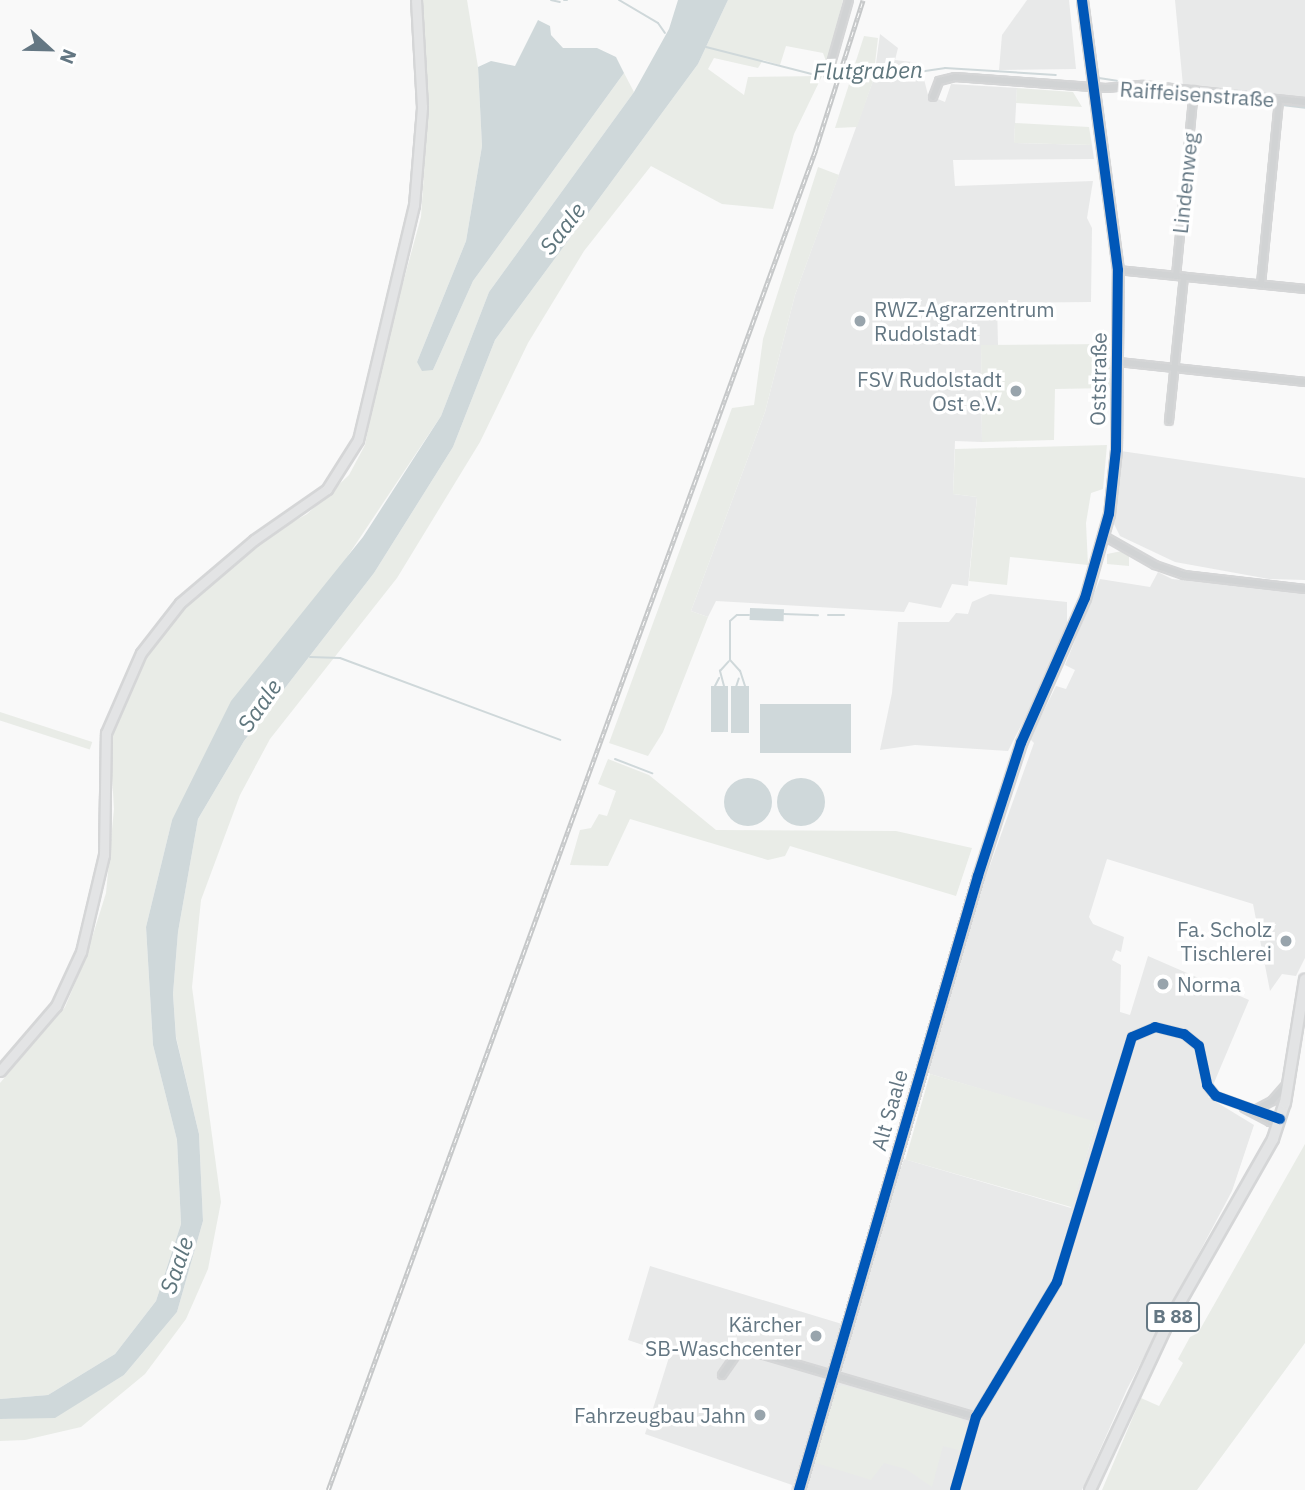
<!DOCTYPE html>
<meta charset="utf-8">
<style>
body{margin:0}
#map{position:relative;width:1305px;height:1490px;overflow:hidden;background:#f9f9f9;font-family:"IBM Plex Sans",sans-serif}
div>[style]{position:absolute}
.built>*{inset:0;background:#e8e9e9}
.green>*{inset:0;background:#e9ece7;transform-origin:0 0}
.water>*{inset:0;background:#cfd8da;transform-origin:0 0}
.round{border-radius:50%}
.stream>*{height:2px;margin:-1px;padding:0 1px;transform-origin:1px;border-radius:1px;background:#cfd8da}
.roads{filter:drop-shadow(2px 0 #d5d6d7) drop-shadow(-2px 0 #d5d6d7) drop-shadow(0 2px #d5d6d7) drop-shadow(0 -2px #d5d6d7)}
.street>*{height:6px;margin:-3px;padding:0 3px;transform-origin:3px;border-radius:3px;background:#d1d3d4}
.secondary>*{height:9px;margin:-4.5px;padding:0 4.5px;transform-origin:4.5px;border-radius:4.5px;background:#e3e4e5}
.primary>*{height:10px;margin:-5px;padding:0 5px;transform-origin:5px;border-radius:5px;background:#e3e4e5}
.rail>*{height:4.5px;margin-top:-2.25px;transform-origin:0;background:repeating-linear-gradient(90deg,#fff 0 5px,#c6c8c9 0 10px);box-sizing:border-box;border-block:2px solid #c6c8c9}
.cycleway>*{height:10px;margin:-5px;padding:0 5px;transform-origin:5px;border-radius:5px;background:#0057b8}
.dots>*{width:19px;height:19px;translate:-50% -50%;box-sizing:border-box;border:4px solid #fff;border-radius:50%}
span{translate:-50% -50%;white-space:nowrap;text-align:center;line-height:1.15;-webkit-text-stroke:7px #fff;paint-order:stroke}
.shield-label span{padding:2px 5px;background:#fff;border:2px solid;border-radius:5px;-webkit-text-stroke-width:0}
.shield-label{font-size:19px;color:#647783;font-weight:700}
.street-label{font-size:21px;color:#647783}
.poi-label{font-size:21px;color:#647783}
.left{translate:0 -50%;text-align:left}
.right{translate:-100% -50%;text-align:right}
.water-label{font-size:23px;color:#5f767d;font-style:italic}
.north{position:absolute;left:14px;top:14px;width:70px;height:70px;-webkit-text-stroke:5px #fff;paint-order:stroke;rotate:112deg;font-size:19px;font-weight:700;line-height:28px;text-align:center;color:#647783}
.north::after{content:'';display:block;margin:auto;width:24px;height:32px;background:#647783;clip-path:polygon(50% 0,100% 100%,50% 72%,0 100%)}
</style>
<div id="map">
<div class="built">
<i style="clip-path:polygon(1027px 0,1069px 0,1076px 69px,999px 70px,1002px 35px)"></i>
<i style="clip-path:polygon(1175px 0,1305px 0,1305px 98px,1183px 86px)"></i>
<i style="clip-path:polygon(880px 34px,898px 48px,895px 60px,920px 63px,928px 95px,945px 102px,951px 84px,1017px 88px,1014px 143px,1092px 145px,1094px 159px,953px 160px,955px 186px,1093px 181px,1087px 218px,1092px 228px,1091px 302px,997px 303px,998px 345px,981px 345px,982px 442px,955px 441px,953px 494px,977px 497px,968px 586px,952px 584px,941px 608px,909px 602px,904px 612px,716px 601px,708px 617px,691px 611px,765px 412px,795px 295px,874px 78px)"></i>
<i style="clip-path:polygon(1121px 451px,1305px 478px,1305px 580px,1269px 579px,1175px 562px,1120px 536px,1114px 524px)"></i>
<i style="clip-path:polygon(1158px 572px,1172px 579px,1305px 593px,1305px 958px,1296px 976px,1282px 974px,1270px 991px,1253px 904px,1107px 859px,1089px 917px,1093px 924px,1124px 937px,1121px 952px,1116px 950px,1112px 960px,1121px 965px,1120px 1012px,1130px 1015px,1148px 956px,1249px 1000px,1208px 1097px,1254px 1125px,1232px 1191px,1127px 1389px,1082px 1490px,791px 1490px,792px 1485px,645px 1434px,670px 1354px,628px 1340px,650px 1266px,842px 1324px,904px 1159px,1071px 1208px,1096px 1123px,930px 1074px,927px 1069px,971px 918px,1034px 743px,1030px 739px,1056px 686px,1066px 689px,1075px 670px,1065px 665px,1100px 579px,1150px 587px)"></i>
<i style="clip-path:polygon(990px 594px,1067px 602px,1067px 636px,1008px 751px,915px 745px,880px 750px,892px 693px,898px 622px,949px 622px,956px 613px,968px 614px,972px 602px)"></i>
</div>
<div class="green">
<i style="clip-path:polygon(423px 0,467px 0,478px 67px,482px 146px,466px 241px,417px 362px,433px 370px,473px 281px,624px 73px,634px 92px,489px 292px,441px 416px,172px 820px,146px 927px,153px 1045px,177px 1140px,181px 1224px,156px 1301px,115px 1354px,48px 1395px,0 1399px,0 1083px,65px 1007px,86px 957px,106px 893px,114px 809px,110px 742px,126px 694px,147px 656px,182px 608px,257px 542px,307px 514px,328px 495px,349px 475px,365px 445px,380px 367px,421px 217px,428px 112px)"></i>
<i style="clip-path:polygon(728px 0,843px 0,827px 64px,823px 53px,786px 46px,780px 65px,763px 60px,758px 68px,714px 58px,708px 69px,744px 95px,748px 77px,822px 76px,794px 134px,773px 209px,722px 204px,651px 166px,584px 251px,528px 343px,480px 442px,397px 578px,270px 739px,240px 795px,201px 900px,192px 987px,221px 1202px,208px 1269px,186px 1319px,145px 1374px,81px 1427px,25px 1440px,0 1441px,0 1419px,55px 1417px,124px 1375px,177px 1312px,203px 1221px,199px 1134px,176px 1037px,173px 994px,178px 932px,198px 819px,244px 741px,374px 573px,453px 447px,495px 340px,698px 64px)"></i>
<i style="clip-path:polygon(864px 36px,878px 38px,874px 72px,862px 72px,855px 64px)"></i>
<i style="clip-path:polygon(851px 78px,874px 78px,857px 127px,835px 128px)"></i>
<i style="clip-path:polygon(1017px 88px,1073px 92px,1082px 107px,1016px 103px)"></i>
<i style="clip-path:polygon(1015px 123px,1089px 127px,1092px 145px,1014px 143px)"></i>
<i style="clip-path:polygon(818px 167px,839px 175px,795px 295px,765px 412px,691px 611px,708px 617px,663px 732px,648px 756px,609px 743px,732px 408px,754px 405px,763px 339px)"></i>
<i style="clip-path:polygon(1110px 344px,1110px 388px,1055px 389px,1054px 440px,982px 442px,981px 345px)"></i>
<i style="clip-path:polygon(1107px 445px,1103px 489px,1091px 493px,1086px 523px,1088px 565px,1010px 557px,1007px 585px,969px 581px,977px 497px,953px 494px,955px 449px)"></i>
<i style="clip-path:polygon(1122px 551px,1129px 555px,1129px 566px,1107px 564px,1107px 554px)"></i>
<i style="left:0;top:712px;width:97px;height:8px;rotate:18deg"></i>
<i style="clip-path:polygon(608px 759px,649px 775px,716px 830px,896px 831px,972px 848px,956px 896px,790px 846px,785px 856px,768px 860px,630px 819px,608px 866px,570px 865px,580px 830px,591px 828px,599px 814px,607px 816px,616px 791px,598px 784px)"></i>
<i style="left:930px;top:1074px;width:173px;height:89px;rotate:16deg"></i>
<i style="clip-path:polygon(1305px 1144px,1305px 1343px,1197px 1490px,1102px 1490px,1141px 1398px,1159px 1406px,1183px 1363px,1178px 1359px,1190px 1337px,1198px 1333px)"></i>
<i style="clip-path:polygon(842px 1385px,958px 1415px,967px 1425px,962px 1451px,943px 1446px,932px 1487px,906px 1469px,884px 1463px,871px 1480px,813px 1462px,835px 1390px)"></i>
</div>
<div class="water">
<i style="clip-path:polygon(678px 0,728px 0,698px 64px,495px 340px,453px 447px,374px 573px,244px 741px,198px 819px,178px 932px,173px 994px,176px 1038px,199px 1134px,203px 1221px,177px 1312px,124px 1375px,55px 1418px,0 1419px,0 1399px,48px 1395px,115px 1354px,156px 1301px,181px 1224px,177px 1140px,153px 1045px,146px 927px,172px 820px,231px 701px,363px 537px,441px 416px,489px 292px,634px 92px,669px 29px)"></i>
<i style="clip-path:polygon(538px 20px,550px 26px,551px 35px,563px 48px,597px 48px,616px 57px,624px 73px,473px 281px,433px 370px,422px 371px,417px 362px,466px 241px,482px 146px,478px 67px,491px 61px,515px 66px)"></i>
<i style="left:750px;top:608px;width:34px;height:12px;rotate:2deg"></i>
<i style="left:711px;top:686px;width:17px;height:46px"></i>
<i style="left:749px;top:686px;width:47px;height:18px;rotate:90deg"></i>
<i style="left:760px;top:704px;width:91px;height:49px"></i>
<i class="round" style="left:724px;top:778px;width:48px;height:48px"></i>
<i class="round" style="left:777px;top:778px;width:48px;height:48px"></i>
</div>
<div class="stream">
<i style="left:551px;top:0;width:9px;rotate:13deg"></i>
<i style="left:564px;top:0;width:3px"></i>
<i style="left:619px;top:0;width:45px;rotate:30.5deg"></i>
<i style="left:658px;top:23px;width:12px;rotate:55deg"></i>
<i style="left:706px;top:47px;width:109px;rotate:14.3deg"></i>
<i style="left:812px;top:74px;width:14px;rotate:-17deg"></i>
<i style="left:831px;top:71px;width:67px;rotate:3.4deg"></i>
<i style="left:898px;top:75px;width:48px;rotate:-8.5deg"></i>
<i style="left:945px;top:68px;width:111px;rotate:3.6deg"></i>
<i style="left:1099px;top:78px;width:18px;rotate:9deg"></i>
<i style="left:1131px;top:89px;width:58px;rotate:6.9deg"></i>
<i style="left:1199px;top:97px;width:41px;rotate:5.6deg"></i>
<i style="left:1247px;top:102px;width:28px;rotate:4deg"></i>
<i style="left:1282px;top:105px;width:23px;rotate:7deg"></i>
<i style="left:784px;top:614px;width:34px;rotate:2deg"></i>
<i style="left:828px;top:615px;width:16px"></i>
<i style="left:310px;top:657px;width:30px;rotate:2deg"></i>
<i style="left:340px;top:658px;width:235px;rotate:20.4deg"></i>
<i style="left:715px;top:686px;width:9px;rotate:-63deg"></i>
<i style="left:724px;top:686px;width:16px;rotate:-105deg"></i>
<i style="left:720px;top:671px;width:13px;rotate:-48deg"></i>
<i style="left:745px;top:686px;width:16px;rotate:-108deg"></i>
<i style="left:740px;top:671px;width:15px;rotate:-132deg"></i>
<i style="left:730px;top:660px;width:39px;rotate:-90deg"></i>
<i style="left:730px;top:621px;width:9px;rotate:-41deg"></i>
<i style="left:737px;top:615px;width:12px"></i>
<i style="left:736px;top:687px;width:9px;rotate:-72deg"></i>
<i style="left:615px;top:759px;width:40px;rotate:21deg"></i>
</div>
<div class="roads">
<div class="street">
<i style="left:828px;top:74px;width:77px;rotate:-74.2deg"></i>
<i style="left:933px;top:97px;width:17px;rotate:-69deg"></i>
<i style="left:939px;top:81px;width:16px;rotate:-14deg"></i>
<i style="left:955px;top:77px;width:151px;rotate:4.2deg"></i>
<i style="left:1106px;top:88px;width:37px;rotate:-5deg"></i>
<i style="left:1143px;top:85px;width:163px;rotate:6deg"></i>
<i style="left:1118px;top:270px;width:188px;rotate:5.8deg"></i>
<i style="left:1176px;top:276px;width:187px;rotate:-84.5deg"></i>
<i style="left:1261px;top:284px;width:185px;rotate:-84.4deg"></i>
<i style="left:1119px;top:362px;width:187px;rotate:6.1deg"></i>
<i style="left:1169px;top:421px;width:145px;rotate:-84.1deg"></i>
<i style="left:1104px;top:536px;width:59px;rotate:29.6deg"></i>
<i style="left:1155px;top:565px;width:31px;rotate:19deg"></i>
<i style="left:1184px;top:575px;width:122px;rotate:6.6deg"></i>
<i style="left:1244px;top:1108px;width:30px;rotate:28deg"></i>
<i style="left:1270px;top:1122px;width:10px;rotate:-17deg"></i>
<i style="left:1259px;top:1108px;width:15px;rotate:-28deg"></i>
<i style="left:1272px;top:1101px;width:21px;rotate:-49deg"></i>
<i style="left:722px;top:1375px;width:24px;rotate:-55deg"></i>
<i style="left:736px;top:1355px;width:18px;rotate:-9deg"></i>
<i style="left:754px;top:1352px;width:231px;rotate:16.3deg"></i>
<i style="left:955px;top:1490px;width:76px;rotate:-74deg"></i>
<i style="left:976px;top:1417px;width:157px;rotate:-59deg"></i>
<i style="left:1057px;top:1282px;width:256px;rotate:-73deg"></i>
<i style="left:1132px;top:1037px;width:25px;rotate:-23deg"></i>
<i style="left:1155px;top:1027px;width:30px;rotate:14deg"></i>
<i style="left:1184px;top:1034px;width:19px;rotate:39deg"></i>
<i style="left:1199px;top:1046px;width:40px;rotate:78deg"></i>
<i style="left:1207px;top:1085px;width:14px;rotate:51deg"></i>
<i style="left:1216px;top:1096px;width:68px;rotate:19.8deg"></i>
</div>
<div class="secondary">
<i style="left:0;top:1071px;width:86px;rotate:-49.3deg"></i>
<i style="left:56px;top:1006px;width:60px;rotate:-65.2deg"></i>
<i style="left:81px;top:952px;width:100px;rotate:-76.7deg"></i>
<i style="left:104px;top:855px;width:122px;rotate:-89.1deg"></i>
<i style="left:106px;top:733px;width:87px;rotate:-66.4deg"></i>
<i style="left:141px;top:653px;width:63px;rotate:-52deg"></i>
<i style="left:180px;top:603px;width:97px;rotate:-40.4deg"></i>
<i style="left:254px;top:540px;width:89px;rotate:-34.9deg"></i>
<i style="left:327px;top:489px;width:58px;rotate:-57.7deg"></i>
<i style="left:358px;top:440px;width:242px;rotate:-76.6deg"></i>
<i style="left:414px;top:205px;width:98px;rotate:-85.3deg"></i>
<i style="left:422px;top:107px;width:107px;rotate:-93.2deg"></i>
<i style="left:799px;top:1490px;width:640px;rotate:-73.75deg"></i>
<i style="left:978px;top:876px;width:140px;rotate:-72.1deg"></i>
<i style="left:1021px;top:743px;width:158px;rotate:-66.2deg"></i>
<i style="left:1085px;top:598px;width:87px;rotate:-74.1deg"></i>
<i style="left:1109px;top:514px;width:64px;rotate:-83.8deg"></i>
<i style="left:1116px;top:450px;width:180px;rotate:-89.4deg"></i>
<i style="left:1118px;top:270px;width:272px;rotate:-97.6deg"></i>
</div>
<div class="primary">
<i style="left:1090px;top:1490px;width:182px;rotate:-65deg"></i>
<i style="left:1167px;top:1325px;width:214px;rotate:-60.3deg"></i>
<i style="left:1273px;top:1139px;width:38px;rotate:-72deg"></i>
<i style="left:1285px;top:1103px;width:125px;rotate:-80.8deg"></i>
</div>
</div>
<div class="rail">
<i style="left:328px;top:1490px;width:1425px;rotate:-70.01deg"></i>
<i style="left:815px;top:151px;width:158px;rotate:-72.4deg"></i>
</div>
<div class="cycleway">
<i style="left:799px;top:1490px;width:640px;rotate:-73.75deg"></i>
<i style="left:978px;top:876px;width:140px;rotate:-72.1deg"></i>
<i style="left:1021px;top:743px;width:158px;rotate:-66.2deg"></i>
<i style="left:1085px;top:598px;width:87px;rotate:-74.1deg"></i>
<i style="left:1109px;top:514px;width:64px;rotate:-83.8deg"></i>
<i style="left:1116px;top:450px;width:180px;rotate:-89.4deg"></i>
<i style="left:1118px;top:270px;width:272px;rotate:-97.6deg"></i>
<i style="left:955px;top:1490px;width:76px;rotate:-74deg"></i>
<i style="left:976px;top:1417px;width:157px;rotate:-59deg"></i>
<i style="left:1057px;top:1282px;width:256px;rotate:-73deg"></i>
<i style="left:1132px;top:1037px;width:25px;rotate:-23deg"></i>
<i style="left:1155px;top:1027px;width:30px;rotate:14deg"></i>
<i style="left:1184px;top:1034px;width:19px;rotate:39deg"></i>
<i style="left:1199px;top:1046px;width:40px;rotate:78deg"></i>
<i style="left:1207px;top:1085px;width:14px;rotate:51deg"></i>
<i style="left:1216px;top:1096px;width:68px;rotate:19.8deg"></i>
</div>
<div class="dots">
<i style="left:860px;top:321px;background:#98a4ac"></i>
<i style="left:1016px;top:391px;background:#98a4ac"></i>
<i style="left:1286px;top:941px;background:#98a4ac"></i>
<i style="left:1163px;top:984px;background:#98a4ac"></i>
<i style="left:816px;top:1336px;background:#98a4ac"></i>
<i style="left:760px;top:1415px;background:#98a4ac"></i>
</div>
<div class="shield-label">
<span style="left:1173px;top:1317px">B 88</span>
</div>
<div class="street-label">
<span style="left:1197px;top:94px;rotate:4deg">Raiffeisenstraße</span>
<span style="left:1185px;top:183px;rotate:-84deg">Lindenweg</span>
<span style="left:1098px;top:379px;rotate:-89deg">Oststraße</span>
<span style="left:889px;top:1110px;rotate:-74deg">Alt Saale</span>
</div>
<div class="poi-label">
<span class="left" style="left:874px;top:321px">RWZ-Agrarzentrum<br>Rudolstadt</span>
<span class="right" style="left:1002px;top:391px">FSV Rudolstadt<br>Ost e.V.</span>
<span class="right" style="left:1272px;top:941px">Fa. Scholz<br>Tischlerei</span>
<span class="left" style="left:1177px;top:984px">Norma</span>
<span class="right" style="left:802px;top:1336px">Kärcher<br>SB-Waschcenter</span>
<span class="right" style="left:746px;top:1415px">Fahrzeugbau Jahn</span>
</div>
<div class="water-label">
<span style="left:868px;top:70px;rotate:-1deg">Flutgraben</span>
<span style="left:562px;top:228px;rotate:-52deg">Saale</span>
<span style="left:259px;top:705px;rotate:-55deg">Saale</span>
<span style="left:176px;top:1265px;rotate:-71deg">Saale</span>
</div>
<div class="north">N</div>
</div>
